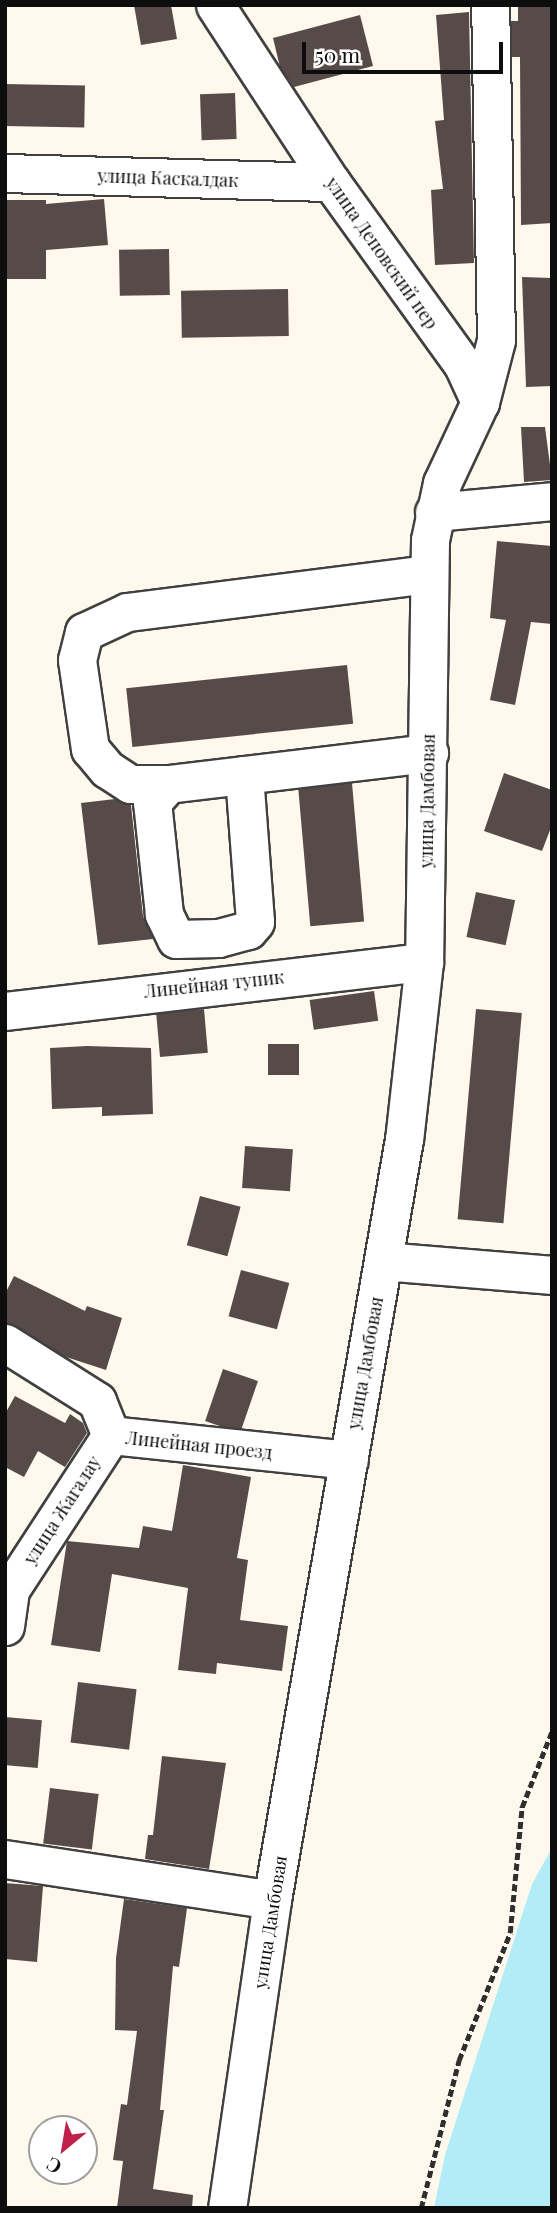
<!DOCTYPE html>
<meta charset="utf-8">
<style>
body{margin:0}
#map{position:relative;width:557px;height:2213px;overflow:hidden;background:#fff8ed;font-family:"Playfair Display",serif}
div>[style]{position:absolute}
.water>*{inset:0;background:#b1ecf7}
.building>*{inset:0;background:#564b49;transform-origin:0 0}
.path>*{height:4.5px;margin-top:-2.25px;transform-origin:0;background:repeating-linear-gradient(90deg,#2f2f2f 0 7px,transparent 0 10.5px)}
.roads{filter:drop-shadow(2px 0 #404040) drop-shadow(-2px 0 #404040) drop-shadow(0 2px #404040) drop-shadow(0 -2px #404040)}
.minor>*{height:37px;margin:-18.5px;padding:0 18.5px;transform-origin:18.5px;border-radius:18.5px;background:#fff}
span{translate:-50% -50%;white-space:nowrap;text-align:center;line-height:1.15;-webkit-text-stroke:7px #fff;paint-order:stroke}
.street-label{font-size:18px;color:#0d0d0d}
.frame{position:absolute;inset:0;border:7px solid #0d0d0d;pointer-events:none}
.north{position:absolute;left:28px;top:2115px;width:70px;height:70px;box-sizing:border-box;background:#fff;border:2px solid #9e9e9e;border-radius:50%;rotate:210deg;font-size:19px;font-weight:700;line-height:28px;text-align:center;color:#0d0d0d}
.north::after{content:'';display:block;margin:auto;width:24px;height:32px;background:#c0224c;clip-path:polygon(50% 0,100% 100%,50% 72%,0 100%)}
.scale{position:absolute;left:302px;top:42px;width:201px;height:32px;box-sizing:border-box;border:4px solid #0d0d0d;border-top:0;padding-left:9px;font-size:21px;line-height:24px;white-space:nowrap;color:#0d0d0d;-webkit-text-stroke:5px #fff;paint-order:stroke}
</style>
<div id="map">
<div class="water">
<i style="clip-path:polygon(552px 1848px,552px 2208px,434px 2208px,445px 2155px,532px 1884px)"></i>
</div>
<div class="building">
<i style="clip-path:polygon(134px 5px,171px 5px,177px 39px,141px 45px)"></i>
<i style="clip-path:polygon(518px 5px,550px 5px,552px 223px,521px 225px,520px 57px,512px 57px,511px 21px,518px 21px)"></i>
<i style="clip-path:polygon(469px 12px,474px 263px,435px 265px,431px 190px,443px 189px,435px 121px,444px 120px,436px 15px)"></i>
<i style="clip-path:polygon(360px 15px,373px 66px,294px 87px,280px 67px,273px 38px)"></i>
<i style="left:5px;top:84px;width:80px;height:42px;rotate:1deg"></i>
<i style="left:235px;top:93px;width:46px;height:35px;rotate:88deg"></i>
<i style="clip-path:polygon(104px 199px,108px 245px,46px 250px,46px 279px,5px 279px,5px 200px,46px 200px,46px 204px)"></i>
<i style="left:169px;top:249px;width:46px;height:50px;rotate:89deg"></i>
<i style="clip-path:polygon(522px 277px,552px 278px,552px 386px,526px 387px)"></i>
<i style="left:288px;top:289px;width:47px;height:107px;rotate:89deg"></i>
<i style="clip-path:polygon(521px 427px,545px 427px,552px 480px,524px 482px)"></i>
<i style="clip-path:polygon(497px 541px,552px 546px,552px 624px,531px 622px,515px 705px,490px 700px,506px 620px,490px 618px)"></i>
<i style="left:347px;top:665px;width:59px;height:222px;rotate:84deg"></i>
<i style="clip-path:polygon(504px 773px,552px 790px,552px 825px,542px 851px,484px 831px)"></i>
<i style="left:352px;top:783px;width:139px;height:54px;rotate:85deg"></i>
<i style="clip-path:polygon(115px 799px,131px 805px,143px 916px,153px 939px,98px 945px,81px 803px)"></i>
<i style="left:476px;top:892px;width:40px;height:46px;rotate:12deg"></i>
<i style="left:374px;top:991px;width:30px;height:65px;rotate:82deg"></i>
<i style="left:204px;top:1009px;width:44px;height:48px;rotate:85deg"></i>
<i style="left:476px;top:1009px;width:46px;height:211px;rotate:5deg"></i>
<i style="left:268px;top:1044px;width:31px;height:31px"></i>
<i style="clip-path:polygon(87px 1046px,151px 1048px,153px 1114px,102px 1116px,102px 1107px,52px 1109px,50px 1048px)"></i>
<i style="left:245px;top:1146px;width:48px;height:42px;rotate:4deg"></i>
<i style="left:200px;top:1196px;width:42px;height:51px;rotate:15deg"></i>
<i style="left:241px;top:1270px;width:50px;height:48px;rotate:15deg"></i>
<i style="clip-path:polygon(14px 1276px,85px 1311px,87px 1306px,122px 1318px,106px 1370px,66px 1357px,5px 1322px,5px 1294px)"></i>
<i style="left:223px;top:1369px;width:37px;height:55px;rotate:19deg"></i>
<i style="clip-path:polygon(15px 1396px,65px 1423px,70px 1414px,83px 1423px,87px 1433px,65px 1467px,38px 1451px,24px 1477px,5px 1467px,5px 1414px)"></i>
<i style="clip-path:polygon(183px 1465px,251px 1477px,237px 1558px,248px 1560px,240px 1620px,288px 1626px,282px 1671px,217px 1663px,216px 1674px,178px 1670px,188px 1588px,112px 1574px,100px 1652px,51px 1645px,67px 1541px,139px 1548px,143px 1526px,172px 1531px)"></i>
<i style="left:78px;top:1682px;width:59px;height:61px;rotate:7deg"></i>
<i style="left:5px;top:1717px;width:37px;height:48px;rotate:5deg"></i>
<i style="clip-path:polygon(162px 1756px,226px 1763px,209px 1869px,145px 1859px,148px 1835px,153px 1835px)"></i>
<i style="left:50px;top:1788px;width:49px;height:56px;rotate:7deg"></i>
<i style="clip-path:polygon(5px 1883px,43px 1886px,37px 1962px,5px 1959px)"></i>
<i style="clip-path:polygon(124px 1899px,187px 1908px,179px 1967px,173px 1966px,160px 2110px,164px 2110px,153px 2189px,193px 2195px,192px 2208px,117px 2208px,123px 2161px,113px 2160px,121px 2104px,127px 2105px,137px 2031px,115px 2030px,116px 1958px)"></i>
</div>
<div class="path">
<i style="left:421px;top:2208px;width:153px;rotate:-75.6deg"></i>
<i style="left:459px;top:2060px;width:137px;rotate:-68.1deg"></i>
<i style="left:510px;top:1933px;width:127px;rotate:-84.6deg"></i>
<i style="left:522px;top:1807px;width:82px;rotate:-68.5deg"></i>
</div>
<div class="roads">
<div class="minor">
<i style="left:215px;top:5px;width:212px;rotate:56.8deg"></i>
<i style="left:331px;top:182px;width:226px;rotate:54.2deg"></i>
<i style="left:463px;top:365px;width:41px;rotate:65.3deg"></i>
<i style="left:480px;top:402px;width:89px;rotate:115.1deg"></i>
<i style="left:442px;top:483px;width:58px;rotate:101.9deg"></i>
<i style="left:430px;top:540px;width:422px;rotate:90.8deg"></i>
<i style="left:424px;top:962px;width:178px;rotate:96.4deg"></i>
<i style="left:404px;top:1139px;width:772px;rotate:99.84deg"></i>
<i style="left:272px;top:1900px;width:311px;rotate:98.3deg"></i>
<i style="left:5px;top:173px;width:326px;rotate:1.6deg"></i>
<i style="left:480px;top:402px;width:64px;rotate:-75.5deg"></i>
<i style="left:496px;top:340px;width:335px;rotate:-91deg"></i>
<i style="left:434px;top:512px;width:119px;rotate:-5.3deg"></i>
<i style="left:244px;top:775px;width:147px;rotate:85.7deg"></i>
<i style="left:255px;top:922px;width:11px;rotate:131deg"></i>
<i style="left:248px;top:930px;width:31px;rotate:165deg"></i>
<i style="left:218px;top:938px;width:42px;rotate:178.6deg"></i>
<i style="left:176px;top:939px;width:28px;rotate:-116deg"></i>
<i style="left:164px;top:914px;width:113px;rotate:-96.1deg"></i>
<i style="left:152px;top:802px;width:24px;rotate:-48deg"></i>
<i style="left:168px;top:784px;width:263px;rotate:-6.8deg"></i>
<i style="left:168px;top:784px;width:38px;rotate:180deg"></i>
<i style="left:130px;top:784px;width:27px;rotate:-147deg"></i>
<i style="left:107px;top:769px;width:26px;rotate:-130deg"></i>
<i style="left:90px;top:749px;width:90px;rotate:-98.3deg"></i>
<i style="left:77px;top:660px;width:29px;rotate:-76deg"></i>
<i style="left:84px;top:632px;width:47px;rotate:-24.9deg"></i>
<i style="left:127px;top:612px;width:304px;rotate:-7.2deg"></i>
<i style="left:5px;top:1011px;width:422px;rotate:-6.7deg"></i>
<i style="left:383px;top:1261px;width:170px;rotate:4.7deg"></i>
<i style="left:5px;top:1343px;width:109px;rotate:32.2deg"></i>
<i style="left:97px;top:1401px;width:37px;rotate:68deg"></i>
<i style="left:111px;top:1435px;width:239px;rotate:6deg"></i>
<i style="left:5px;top:1626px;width:36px;rotate:-82deg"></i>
<i style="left:10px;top:1590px;width:185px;rotate:-56.9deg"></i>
<i style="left:5px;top:1859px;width:270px;rotate:8.7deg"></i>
</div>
</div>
<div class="street-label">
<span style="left:168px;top:178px;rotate:2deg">улица Каскалдак</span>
<span style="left:382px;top:253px;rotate:55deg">улица Деповский пер</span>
<span style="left:427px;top:801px;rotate:-89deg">улица Дамбовая</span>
<span style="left:214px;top:984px;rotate:-6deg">Линейная тупик</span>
<span style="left:365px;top:1363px;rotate:-80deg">улица Дамбовая</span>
<span style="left:199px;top:1445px;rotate:6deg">Линейная проезд</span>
<span style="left:62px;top:1510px;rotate:-57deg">улица Жагалау</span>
<span style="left:270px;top:1922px;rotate:-81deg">улица Дамбовая</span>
</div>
<div class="frame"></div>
<div class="north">С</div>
<div class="scale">50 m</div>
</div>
